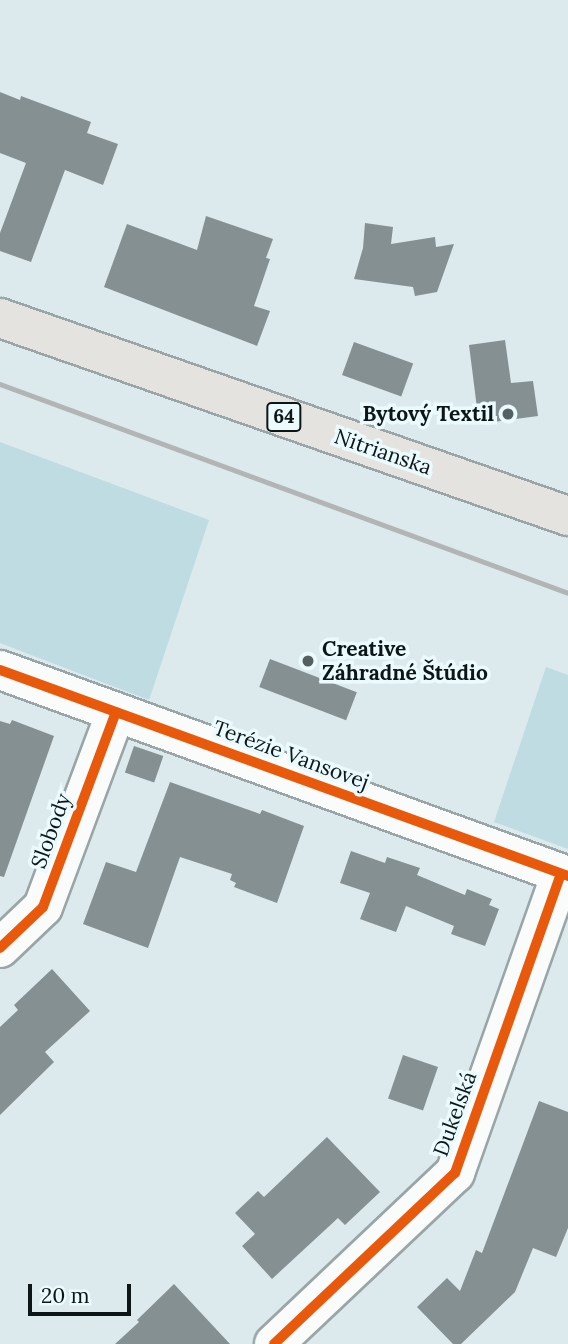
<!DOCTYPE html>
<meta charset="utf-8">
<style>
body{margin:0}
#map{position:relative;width:568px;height:1344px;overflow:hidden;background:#dceaed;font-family:Lora,serif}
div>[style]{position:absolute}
.green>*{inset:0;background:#bedce2}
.building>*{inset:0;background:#859092;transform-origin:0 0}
.roads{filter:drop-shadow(2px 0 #9aa5a7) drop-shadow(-2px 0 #9aa5a7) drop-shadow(0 2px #9aa5a7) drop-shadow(0 -2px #9aa5a7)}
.minor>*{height:38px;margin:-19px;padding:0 19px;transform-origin:19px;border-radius:19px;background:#fafcfc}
.major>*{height:38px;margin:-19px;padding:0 19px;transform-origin:19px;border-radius:19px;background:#e5e3df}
.rail>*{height:5px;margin:-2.5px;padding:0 2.5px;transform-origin:2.5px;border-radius:2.5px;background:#b2b4b5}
.cycleway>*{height:10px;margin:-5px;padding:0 5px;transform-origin:5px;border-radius:5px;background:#e8590c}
.dots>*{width:19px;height:19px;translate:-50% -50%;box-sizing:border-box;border:4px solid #eafafd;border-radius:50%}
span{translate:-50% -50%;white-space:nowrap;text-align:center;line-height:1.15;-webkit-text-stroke:7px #eafafd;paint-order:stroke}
.shield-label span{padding:2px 5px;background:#eafafd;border:2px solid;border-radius:5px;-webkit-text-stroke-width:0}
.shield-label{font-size:19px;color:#0c1617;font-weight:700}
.poi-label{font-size:21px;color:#0c1617;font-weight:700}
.right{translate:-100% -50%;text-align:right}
.left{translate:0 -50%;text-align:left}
.street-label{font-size:21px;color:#0c1617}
.scale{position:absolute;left:28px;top:1284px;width:103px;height:32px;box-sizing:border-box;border:4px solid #0c1617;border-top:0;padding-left:9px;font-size:21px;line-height:24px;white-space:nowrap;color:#0c1617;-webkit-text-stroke:5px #eafafd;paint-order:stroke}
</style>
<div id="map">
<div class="green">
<i style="clip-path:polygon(0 442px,209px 520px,149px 700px,0 643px)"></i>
<i style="clip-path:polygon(546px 667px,568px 675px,568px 849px,494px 822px)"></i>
</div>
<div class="building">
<i style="clip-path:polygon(0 92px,20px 100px,21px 96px,91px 122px,87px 133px,118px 144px,103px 185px,65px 170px,31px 262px,0 251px,0 233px,26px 163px,0 153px)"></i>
<i style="clip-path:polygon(206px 216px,273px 239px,266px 258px,270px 259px,254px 306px,270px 311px,257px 346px,104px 287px,127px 224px,197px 250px)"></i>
<i style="clip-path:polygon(365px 223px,393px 227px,391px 244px,435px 237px,436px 247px,454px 244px,437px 292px,415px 296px,413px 287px,354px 279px,363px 248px)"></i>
<i style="clip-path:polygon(505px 340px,511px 383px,533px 381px,538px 416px,479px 424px,469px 345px)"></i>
<i style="left:354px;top:342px;width:63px;height:35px;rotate:20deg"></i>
<i style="left:270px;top:659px;width:93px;height:30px;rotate:21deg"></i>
<i style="clip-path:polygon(12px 720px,54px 736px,4px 877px,0 876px,0 721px,10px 724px)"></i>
<i style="left:134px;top:746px;width:31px;height:28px;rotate:19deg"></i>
<i style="clip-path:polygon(170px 782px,260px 814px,262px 810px,304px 826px,277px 903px,234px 887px,236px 883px,230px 880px,232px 874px,180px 857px,148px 948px,83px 924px,106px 862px,136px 872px)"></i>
<i style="clip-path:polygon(351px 851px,385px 863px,387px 857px,420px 868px,417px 875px,465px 895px,467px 889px,492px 899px,489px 905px,499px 909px,485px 946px,451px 934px,454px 926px,406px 906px,396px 932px,360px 919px,370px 893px,340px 883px)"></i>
<i style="clip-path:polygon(52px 969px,90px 1011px,45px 1052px,54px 1062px,0 1115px,0 1027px,18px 1010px,14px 1005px)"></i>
<i style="left:403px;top:1055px;width:37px;height:46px;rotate:19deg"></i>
<i style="clip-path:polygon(539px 1101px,568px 1112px,568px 1228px,556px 1257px,533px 1248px,515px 1292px,461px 1344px,453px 1344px,417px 1307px,447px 1278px,460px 1291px,476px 1250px,482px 1253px)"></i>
<i style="clip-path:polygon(327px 1137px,380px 1192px,345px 1225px,338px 1218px,272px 1279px,242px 1246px,255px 1234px,235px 1213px,258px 1191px,264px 1197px)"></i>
<i style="clip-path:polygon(174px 1284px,230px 1344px,115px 1344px,139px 1322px,137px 1320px)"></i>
</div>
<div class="roads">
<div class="minor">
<i style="left:0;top:670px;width:604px;rotate:19.93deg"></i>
<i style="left:0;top:948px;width:59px;rotate:-43.6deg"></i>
<i style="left:43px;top:907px;width:208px;rotate:-69.5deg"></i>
<i style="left:274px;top:1344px;width:249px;rotate:-43.4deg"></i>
<i style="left:455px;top:1173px;width:317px;rotate:-70.5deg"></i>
</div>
<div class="major">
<i style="left:0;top:318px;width:602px;rotate:19.22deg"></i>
</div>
</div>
<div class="rail">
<i style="left:0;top:384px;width:605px;rotate:20.2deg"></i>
</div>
<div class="cycleway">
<i style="left:0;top:670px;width:604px;rotate:19.93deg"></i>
<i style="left:0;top:948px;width:59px;rotate:-43.6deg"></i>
<i style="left:43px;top:907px;width:208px;rotate:-69.5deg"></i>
<i style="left:274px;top:1344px;width:249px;rotate:-43.4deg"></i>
<i style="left:455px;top:1173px;width:317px;rotate:-70.5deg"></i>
</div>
<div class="dots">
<i style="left:508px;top:414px;background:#556062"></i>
<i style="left:308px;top:661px;background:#556062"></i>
</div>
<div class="shield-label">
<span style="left:284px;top:417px">64</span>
</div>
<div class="poi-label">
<span class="right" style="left:494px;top:414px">Bytový Textil</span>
<span class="left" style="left:322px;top:661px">Creative<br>Záhradné Štúdio</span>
</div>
<div class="street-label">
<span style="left:383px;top:452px;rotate:19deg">Nitrianska</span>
<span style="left:291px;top:755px;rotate:20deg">Terézie Vansovej</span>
<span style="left:51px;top:831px;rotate:-70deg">Slobody</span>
<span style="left:455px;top:1114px;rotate:-70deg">Dukelská</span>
</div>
<div class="scale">20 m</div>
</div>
